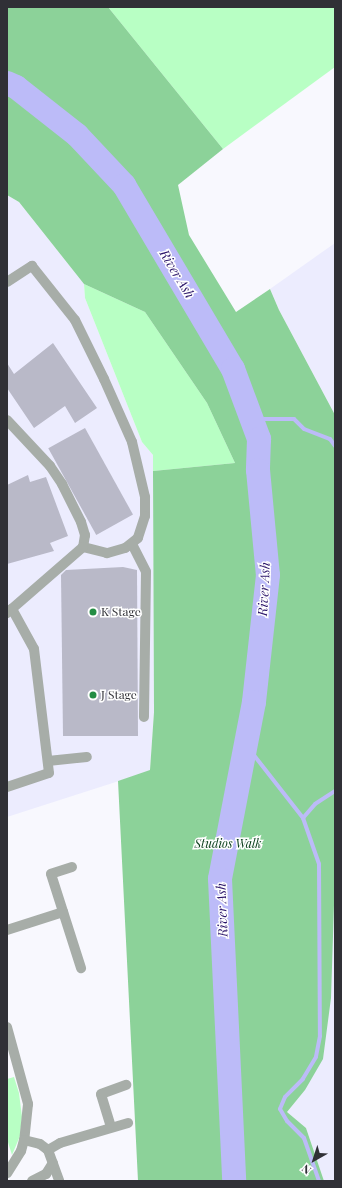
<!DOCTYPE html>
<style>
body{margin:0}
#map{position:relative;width:342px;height:1188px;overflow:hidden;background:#f8f8fe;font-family:"Playfair Display",serif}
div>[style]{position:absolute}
.built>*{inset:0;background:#ececfe}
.green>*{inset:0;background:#b8ffc4}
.forest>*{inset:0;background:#8cd299}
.stream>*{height:4px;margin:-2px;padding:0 2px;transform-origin:2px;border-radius:2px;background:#bcbbf8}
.river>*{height:24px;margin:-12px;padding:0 12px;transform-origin:12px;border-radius:12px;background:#bcbbf8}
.building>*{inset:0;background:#b9b9c8;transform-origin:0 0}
.minor>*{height:10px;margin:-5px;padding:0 5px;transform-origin:5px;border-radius:5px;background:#a7ada8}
.dots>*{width:11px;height:11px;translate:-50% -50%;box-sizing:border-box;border:2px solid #fff;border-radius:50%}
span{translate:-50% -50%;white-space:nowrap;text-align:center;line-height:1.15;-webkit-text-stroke:3px #fff;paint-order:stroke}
.poi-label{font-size:12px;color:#303036}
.left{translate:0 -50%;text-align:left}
.park-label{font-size:12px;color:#053b17;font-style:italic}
.water-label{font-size:13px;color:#291268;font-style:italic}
.frame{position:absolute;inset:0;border:8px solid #303036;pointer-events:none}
.north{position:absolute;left:294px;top:1140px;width:40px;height:40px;-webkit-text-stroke:3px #fff;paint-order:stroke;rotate:219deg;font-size:11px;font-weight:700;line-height:16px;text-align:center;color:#303036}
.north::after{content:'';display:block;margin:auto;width:14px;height:18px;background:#303036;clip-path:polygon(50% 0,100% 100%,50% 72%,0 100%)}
</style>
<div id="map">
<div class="built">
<i style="clip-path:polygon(7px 195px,19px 202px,84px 284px,85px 298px,142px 442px,153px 455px,154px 712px,150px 771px,7px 817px)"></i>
<i style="clip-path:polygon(335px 243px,335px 415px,279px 310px,270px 289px)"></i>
<i style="clip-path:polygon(335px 874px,335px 1181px,324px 1181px,306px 1128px,287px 1112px,305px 1090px)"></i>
</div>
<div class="green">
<i style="clip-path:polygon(108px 7px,335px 7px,335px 67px,223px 149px)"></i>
<i style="clip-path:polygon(84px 284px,145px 312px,207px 403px,235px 463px,153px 471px,153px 455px,142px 442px,85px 298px)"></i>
<i style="clip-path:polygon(14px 1077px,19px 1093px,22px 1117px,20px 1136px,12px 1155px,7px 1139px,7px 1079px)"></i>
</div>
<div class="forest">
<i style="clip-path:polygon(7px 7px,108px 7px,223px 149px,178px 185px,189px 235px,236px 312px,270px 289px,279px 310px,335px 415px,335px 874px,331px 998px,323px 1059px,305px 1090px,287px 1112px,306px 1128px,324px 1181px,138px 1181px,118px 781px,150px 770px,154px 712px,153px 471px,235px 463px,207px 403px,145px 312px,84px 284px,19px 202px,7px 195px)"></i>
</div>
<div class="stream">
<i style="left:252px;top:419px;width:42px"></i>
<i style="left:294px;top:419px;width:14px;rotate:45deg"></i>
<i style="left:304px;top:429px;width:28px;rotate:21deg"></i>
<i style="left:330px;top:439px;width:9px;rotate:54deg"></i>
<i style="left:246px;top:745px;width:93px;rotate:52deg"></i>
<i style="left:303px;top:818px;width:49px;rotate:70.8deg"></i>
<i style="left:319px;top:864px;width:172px;rotate:89.7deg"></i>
<i style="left:320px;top:1036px;width:21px;rotate:101deg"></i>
<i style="left:316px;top:1057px;width:26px;rotate:121deg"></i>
<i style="left:303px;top:1079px;width:25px;rotate:135deg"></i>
<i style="left:285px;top:1097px;width:13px;rotate:113deg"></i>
<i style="left:280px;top:1109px;width:14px;rotate:60deg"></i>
<i style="left:287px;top:1121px;width:24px;rotate:45deg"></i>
<i style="left:304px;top:1138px;width:46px;rotate:70.8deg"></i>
<i style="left:303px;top:818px;width:18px;rotate:-49deg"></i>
<i style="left:315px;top:804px;width:24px;rotate:-33deg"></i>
</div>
<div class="river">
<i style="left:7px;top:83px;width:10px;rotate:24deg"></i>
<i style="left:16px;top:87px;width:78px;rotate:38.2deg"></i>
<i style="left:77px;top:135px;width:69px;rotate:46.8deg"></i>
<i style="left:124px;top:185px;width:214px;rotate:59.4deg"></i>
<i style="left:233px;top:369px;width:75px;rotate:69.6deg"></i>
<i style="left:259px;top:439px;width:31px;rotate:92deg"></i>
<i style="left:258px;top:470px;width:105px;rotate:84.6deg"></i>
<i style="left:268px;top:575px;width:128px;rotate:96.3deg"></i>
<i style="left:254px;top:702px;width:180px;rotate:100.9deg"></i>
<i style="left:220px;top:879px;width:302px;rotate:87.3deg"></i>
</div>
<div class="building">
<i style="clip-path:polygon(53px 343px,97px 408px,75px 423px,65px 406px,34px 428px,7px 388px,7px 363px,14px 374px)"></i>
<i style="left:85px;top:428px;width:99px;height:42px;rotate:61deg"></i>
<i style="clip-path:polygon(28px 475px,30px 482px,46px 477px,68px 536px,50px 543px,54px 551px,7px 564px,7px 485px)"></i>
<i style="clip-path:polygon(123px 567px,137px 570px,138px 736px,63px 736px,61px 575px,66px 570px)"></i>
</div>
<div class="minor">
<i style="left:7px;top:282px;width:30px;rotate:-33deg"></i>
<i style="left:32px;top:266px;width:69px;rotate:51.5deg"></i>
<i style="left:75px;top:320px;width:66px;rotate:63.8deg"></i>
<i style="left:104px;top:379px;width:69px;rotate:66deg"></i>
<i style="left:132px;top:442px;width:57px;rotate:76.7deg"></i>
<i style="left:145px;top:497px;width:19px;rotate:90deg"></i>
<i style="left:145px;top:516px;width:23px;rotate:108deg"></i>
<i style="left:138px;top:538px;width:16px;rotate:142deg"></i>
<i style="left:125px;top:548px;width:19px;rotate:164deg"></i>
<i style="left:107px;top:553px;width:25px;rotate:-166deg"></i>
<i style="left:7px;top:420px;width:63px;rotate:46.9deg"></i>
<i style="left:50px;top:466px;width:22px;rotate:56deg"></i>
<i style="left:62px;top:484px;width:42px;rotate:63.4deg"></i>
<i style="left:81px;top:522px;width:14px;rotate:73deg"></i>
<i style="left:85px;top:535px;width:12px;rotate:99deg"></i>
<i style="left:83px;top:547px;width:101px;rotate:139deg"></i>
<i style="left:132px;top:544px;width:31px;rotate:63deg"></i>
<i style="left:146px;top:572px;width:145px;rotate:90.8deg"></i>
<i style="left:48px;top:761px;width:39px;rotate:-6deg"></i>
<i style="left:7px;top:787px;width:44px;rotate:-18.4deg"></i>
<i style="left:49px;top:773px;width:125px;rotate:-96.9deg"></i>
<i style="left:34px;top:649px;width:46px;rotate:-118.8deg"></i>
<i style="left:72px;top:867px;width:22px;rotate:162deg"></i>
<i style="left:51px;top:874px;width:99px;rotate:72.3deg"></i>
<i style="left:7px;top:930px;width:59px;rotate:-17.8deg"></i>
<i style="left:7px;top:1027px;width:80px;rotate:74.7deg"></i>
<i style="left:28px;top:1104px;width:36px;rotate:96deg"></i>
<i style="left:24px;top:1140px;width:11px;rotate:105deg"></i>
<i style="left:21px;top:1151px;width:26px;rotate:122deg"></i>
<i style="left:111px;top:1127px;width:34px;rotate:-107deg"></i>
<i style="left:101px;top:1094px;width:27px;rotate:-20deg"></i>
<i style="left:24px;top:1140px;width:16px;rotate:14deg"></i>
<i style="left:40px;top:1144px;width:10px;rotate:37deg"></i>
<i style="left:48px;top:1150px;width:33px;rotate:70deg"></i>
<i style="left:48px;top:1150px;width:14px;rotate:-30deg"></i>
<i style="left:60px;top:1143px;width:71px;rotate:-16.4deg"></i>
<i style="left:32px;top:1181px;width:16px;rotate:-27deg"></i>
<i style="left:46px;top:1174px;width:13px;rotate:-58deg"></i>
</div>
<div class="dots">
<i style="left:93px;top:612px;background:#248d44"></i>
<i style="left:93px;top:695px;background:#248d44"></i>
</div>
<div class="poi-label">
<span class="left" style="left:101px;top:612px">K Stage</span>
<span class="left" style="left:101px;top:695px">J Stage</span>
</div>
<div class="park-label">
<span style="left:228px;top:844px">Studios Walk</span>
</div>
<div class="water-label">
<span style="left:177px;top:274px;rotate:59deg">River Ash</span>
<span style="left:264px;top:589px;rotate:-87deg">River Ash</span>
<span style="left:222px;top:910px;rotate:-92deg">River Ash</span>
</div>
<div class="frame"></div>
<div class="north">N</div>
</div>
